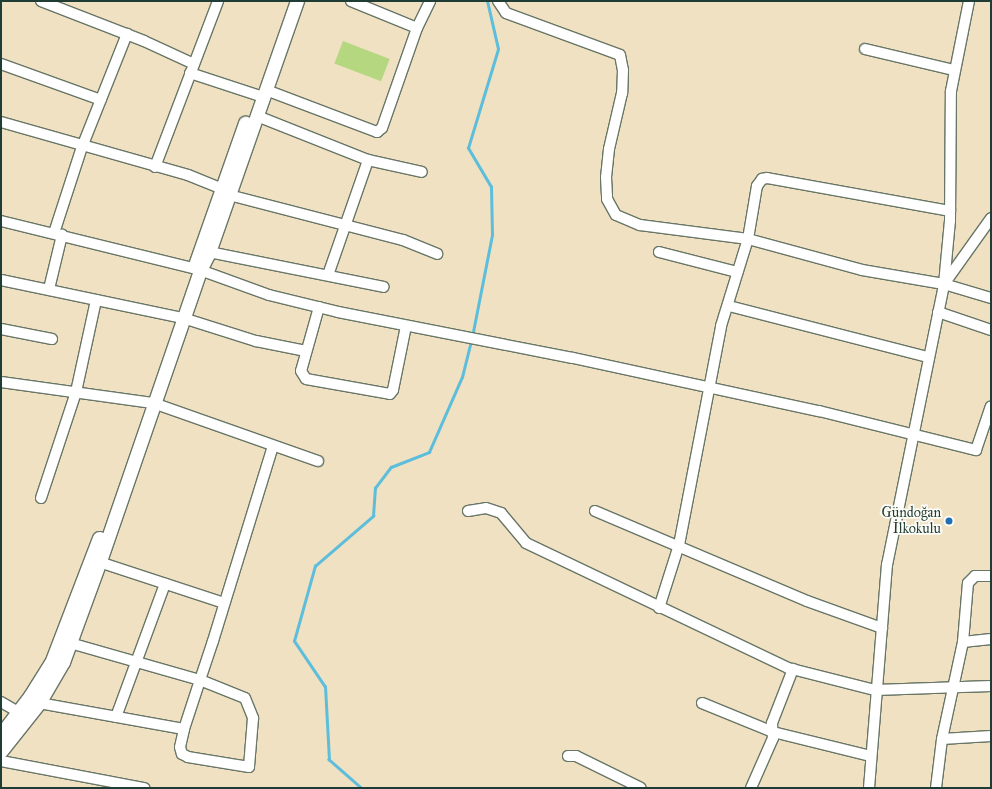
<!DOCTYPE html>
<meta charset="utf-8">
<style>
body{margin:0}
#map{position:relative;width:992px;height:789px;overflow:hidden;background:#f0e1c3;font-family:"IM FELL Great Primer",serif}
div>[style]{position:absolute}
.green>*{inset:0;background:#b4d780;transform-origin:0 0}
.stream>*{height:2.5px;margin:-1.25px;padding:0 1.25px;transform-origin:1.25px;border-radius:1.25px;background:#5dbedb}
.roads{filter:drop-shadow(1px 0 #687666) drop-shadow(-1px 0 #687666) drop-shadow(0 1px #687666) drop-shadow(0 -1px #687666)}
.minor>*{height:10px;margin:-5px;padding:0 5px;transform-origin:5px;border-radius:5px;background:#fff}
.major>*{height:13px;margin:-6.5px;padding:0 6.5px;transform-origin:6.5px;border-radius:6.5px;background:#fff}
.dots>*{width:11px;height:11px;translate:-50% -50%;box-sizing:border-box;border:2px solid #fdfcf7;border-radius:50%}
span{translate:-50% -50%;white-space:nowrap;text-align:center;line-height:1.15;-webkit-text-stroke:3.5px #fdfcf7;paint-order:stroke}
.poi-label{font-size:14px;color:#1f3d34}
.right{translate:-100% -50%;text-align:right}
.frame{position:absolute;inset:0;border:2px solid #1f3d34;pointer-events:none}
</style>
<div id="map">
<div class="green">
<i style="left:343px;top:41px;width:50px;height:24px;rotate:21deg"></i>
</div>
<div class="stream">
<i style="left:472px;top:337px;width:104px;rotate:-78.9deg"></i>
<i style="left:492px;top:235px;width:48px;rotate:-91.2deg"></i>
<i style="left:491px;top:187px;width:45px;rotate:-120.5deg"></i>
<i style="left:468px;top:148px;width:103px;rotate:-73.1deg"></i>
<i style="left:498px;top:49px;width:49px;rotate:-102.9deg"></i>
<i style="left:361px;top:788px;width:43px;rotate:-138.8deg"></i>
<i style="left:329px;top:760px;width:73px;rotate:-93.1deg"></i>
<i style="left:325px;top:687px;width:55px;rotate:-124deg"></i>
<i style="left:294px;top:641px;width:78px;rotate:-74.4deg"></i>
<i style="left:315px;top:566px;width:77px;rotate:-40.8deg"></i>
<i style="left:373px;top:516px;width:28px;rotate:-86deg"></i>
<i style="left:375px;top:488px;width:26px;rotate:-53deg"></i>
<i style="left:391px;top:467px;width:41px;rotate:-21.5deg"></i>
<i style="left:429px;top:452px;width:82px;rotate:-66.3deg"></i>
<i style="left:462px;top:377px;width:37px;rotate:-76deg"></i>
</div>
<div class="roads">
<div class="minor">
<i style="left:41px;top:1px;width:110px;rotate:21.2deg"></i>
<i style="left:144px;top:41px;width:55px;rotate:24.7deg"></i>
<i style="left:351px;top:1px;width:71px;rotate:22.2deg"></i>
<i style="left:498px;top:1px;width:14px;rotate:56deg"></i>
<i style="left:506px;top:13px;width:121px;rotate:20.2deg"></i>
<i style="left:620px;top:55px;width:15px;rotate:79deg"></i>
<i style="left:623px;top:70px;width:23px;rotate:92deg"></i>
<i style="left:622px;top:93px;width:57px;rotate:103.1deg"></i>
<i style="left:609px;top:149px;width:28px;rotate:96deg"></i>
<i style="left:606px;top:177px;width:22px;rotate:87deg"></i>
<i style="left:607px;top:199px;width:18px;rotate:61deg"></i>
<i style="left:616px;top:215px;width:26px;rotate:23deg"></i>
<i style="left:640px;top:225px;width:109px;rotate:7.4deg"></i>
<i style="left:748px;top:239px;width:118px;rotate:15.2deg"></i>
<i style="left:862px;top:270px;width:83px;rotate:9.7deg"></i>
<i style="left:944px;top:284px;width:49px;rotate:16.6deg"></i>
<i style="left:865px;top:49px;width:91px;rotate:13.3deg"></i>
<i style="left:1px;top:64px;width:106px;rotate:19.8deg"></i>
<i style="left:190px;top:73px;width:77px;rotate:18.2deg"></i>
<i style="left:266px;top:90px;width:119px;rotate:20.7deg"></i>
<i style="left:377px;top:132px;width:6px;rotate:-39deg"></i>
<i style="left:382px;top:128px;width:106px;rotate:-70.7deg"></i>
<i style="left:417px;top:28px;width:30px;rotate:-64deg"></i>
<i style="left:257px;top:116px;width:119px;rotate:21.6deg"></i>
<i style="left:368px;top:160px;width:55px;rotate:12.5deg"></i>
<i style="left:1px;top:122px;width:194px;rotate:15.8deg"></i>
<i style="left:188px;top:175px;width:35px;rotate:22deg"></i>
<i style="left:221px;top:188px;width:11px;rotate:41deg"></i>
<i style="left:229px;top:195px;width:180px;rotate:14.5deg"></i>
<i style="left:403px;top:240px;width:37px;rotate:22deg"></i>
<i style="left:155px;top:167px;width:178px;rotate:-69.2deg"></i>
<i style="left:1px;top:221px;width:205px;rotate:13.8deg"></i>
<i style="left:200px;top:270px;width:73px;rotate:19.9deg"></i>
<i style="left:269px;top:295px;width:71px;rotate:13.8deg"></i>
<i style="left:338px;top:312px;width:239px;rotate:11.1deg"></i>
<i style="left:573px;top:358px;width:252px;rotate:12.2deg"></i>
<i style="left:819px;top:411px;width:162px;rotate:14deg"></i>
<i style="left:976px;top:450px;width:46px;rotate:-71.2deg"></i>
<i style="left:54px;top:233px;width:90px;rotate:-72deg"></i>
<i style="left:82px;top:147px;width:122px;rotate:-68.3deg"></i>
<i style="left:209px;top:252px;width:178px;rotate:11.3deg"></i>
<i style="left:659px;top:252px;width:81px;rotate:14.4deg"></i>
<i style="left:328px;top:275px;width:122px;rotate:-70.8deg"></i>
<i style="left:1px;top:280px;width:186px;rotate:11.8deg"></i>
<i style="left:183px;top:318px;width:77px;rotate:17.5deg"></i>
<i style="left:256px;top:341px;width:51px;rotate:11.3deg"></i>
<i style="left:944px;top:284px;width:81px;rotate:-54.5deg"></i>
<i style="left:49px;top:289px;width:56px;rotate:-76.5deg"></i>
<i style="left:729px;top:306px;width:205px;rotate:14.4deg"></i>
<i style="left:319px;top:307px;width:66px;rotate:105.7deg"></i>
<i style="left:301px;top:371px;width:9px;rotate:58deg"></i>
<i style="left:306px;top:379px;width:85px;rotate:10.1deg"></i>
<i style="left:390px;top:394px;width:5px;rotate:-53deg"></i>
<i style="left:393px;top:390px;width:65px;rotate:-78.5deg"></i>
<i style="left:938px;top:312px;width:56px;rotate:18.8deg"></i>
<i style="left:1px;top:329px;width:52px;rotate:11.1deg"></i>
<i style="left:1px;top:382px;width:153px;rotate:7.9deg"></i>
<i style="left:153px;top:403px;width:175px;rotate:19.4deg"></i>
<i style="left:41px;top:498px;width:112px;rotate:-71.7deg"></i>
<i style="left:76px;top:392px;width:94px;rotate:-77.7deg"></i>
<i style="left:468px;top:511px;width:18px;rotate:-9deg"></i>
<i style="left:486px;top:508px;width:16px;rotate:18deg"></i>
<i style="left:501px;top:513px;width:39px;rotate:50deg"></i>
<i style="left:526px;top:543px;width:290px;rotate:25.5deg"></i>
<i style="left:788px;top:668px;width:90px;rotate:14.2deg"></i>
<i style="left:875px;top:690px;width:116px;rotate:-2deg"></i>
<i style="left:595px;top:511px;width:230px;rotate:23deg"></i>
<i style="left:807px;top:601px;width:80px;rotate:19.8deg"></i>
<i style="left:93px;top:560px;width:138px;rotate:18.2deg"></i>
<i style="left:659px;top:608px;width:66px;rotate:-72.4deg"></i>
<i style="left:679px;top:545px;width:223px;rotate:-79.1deg"></i>
<i style="left:721px;top:326px;width:91px;rotate:-72.8deg"></i>
<i style="left:748px;top:239px;width:54px;rotate:-80.4deg"></i>
<i style="left:757px;top:186px;width:9px;rotate:-54deg"></i>
<i style="left:762px;top:179px;width:5px;rotate:-11deg"></i>
<i style="left:767px;top:178px;width:186px;rotate:10.2deg"></i>
<i style="left:963px;top:642px;width:28px;rotate:-6deg"></i>
<i style="left:70px;top:643px;width:135px;rotate:15.9deg"></i>
<i style="left:200px;top:680px;width:48px;rotate:21.8deg"></i>
<i style="left:245px;top:698px;width:22px;rotate:68deg"></i>
<i style="left:253px;top:718px;width:49px;rotate:94.7deg"></i>
<i style="left:249px;top:767px;width:62px;rotate:-170.7deg"></i>
<i style="left:188px;top:757px;width:7px;rotate:-153deg"></i>
<i style="left:182px;top:754px;width:7px;rotate:-106deg"></i>
<i style="left:180px;top:747px;width:18px;rotate:-77deg"></i>
<i style="left:184px;top:729px;width:52px;rotate:-71.9deg"></i>
<i style="left:200px;top:680px;width:41px;rotate:-71.6deg"></i>
<i style="left:213px;top:641px;width:204px;rotate:-72.9deg"></i>
<i style="left:1px;top:702px;width:20px;rotate:30deg"></i>
<i style="left:39px;top:703px;width:147px;rotate:10.2deg"></i>
<i style="left:702px;top:703px;width:77px;rotate:22.2deg"></i>
<i style="left:773px;top:732px;width:101px;rotate:13.8deg"></i>
<i style="left:116px;top:717px;width:142px;rotate:-69.8deg"></i>
<i style="left:942px;top:739px;width:49px;rotate:-3.5deg"></i>
<i style="left:568px;top:756px;width:8px"></i>
<i style="left:576px;top:756px;width:72px;rotate:26.2deg"></i>
<i style="left:1px;top:761px;width:146px;rotate:10.7deg"></i>
<i style="left:751px;top:788px;width:55px;rotate:-66.3deg"></i>
<i style="left:773px;top:738px;width:15px;rotate:-94deg"></i>
<i style="left:772px;top:723px;width:58px;rotate:-68.7deg"></i>
<i style="left:869px;top:788px;width:224px;rotate:-85.4deg"></i>
<i style="left:887px;top:565px;width:287px;rotate:-78.5deg"></i>
<i style="left:944px;top:284px;width:63px;rotate:-84.6deg"></i>
<i style="left:950px;top:221px;width:130px;rotate:-89.6deg"></i>
<i style="left:951px;top:91px;width:92px;rotate:-78.7deg"></i>
<i style="left:936px;top:788px;width:49px;rotate:-83deg"></i>
<i style="left:942px;top:739px;width:99px;rotate:-77.8deg"></i>
<i style="left:963px;top:642px;width:59px;rotate:-85.2deg"></i>
<i style="left:968px;top:583px;width:10px;rotate:-45deg"></i>
<i style="left:975px;top:576px;width:16px"></i>
</div>
<div class="major">
<i style="left:195px;top:265px;width:151px;rotate:-70.6deg"></i>
<i style="left:1px;top:734px;width:48px;rotate:-52.7deg"></i>
<i style="left:30px;top:696px;width:39px;rotate:-58deg"></i>
<i style="left:51px;top:663px;width:134px;rotate:-69deg"></i>
<i style="left:1px;top:751px;width:61px;rotate:-51.6deg"></i>
<i style="left:39px;top:703px;width:48px;rotate:-59.7deg"></i>
<i style="left:63px;top:662px;width:108px;rotate:-69.9deg"></i>
<i style="left:100px;top:561px;width:308px;rotate:-71deg"></i>
<i style="left:200px;top:270px;width:20px;rotate:-63deg"></i>
<i style="left:209px;top:252px;width:266px;rotate:-70.7deg"></i>
</div>
</div>
<div class="dots">
<i style="left:949px;top:521px;background:#1f6fb2"></i>
</div>
<div class="poi-label">
<span class="right" style="left:941px;top:521px">Gündoğan<br>İlkokulu</span>
</div>
<div class="frame"></div>
</div>
